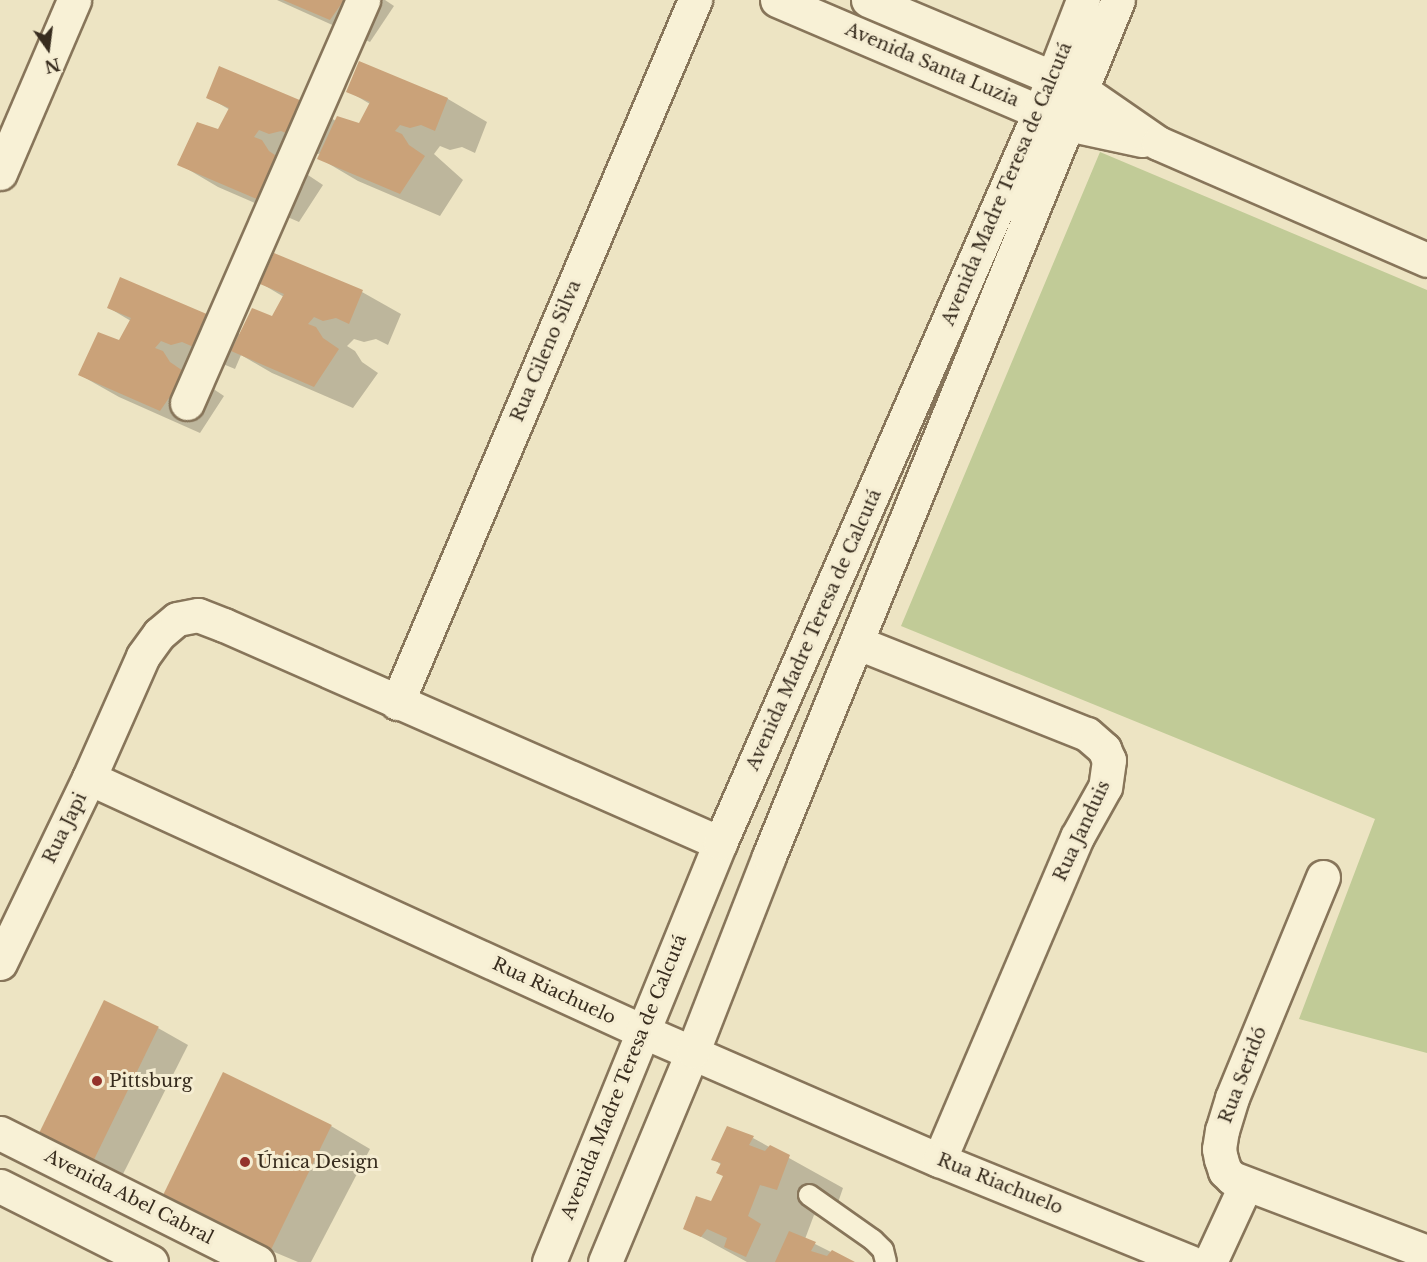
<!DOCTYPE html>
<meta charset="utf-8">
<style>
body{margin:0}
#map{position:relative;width:1427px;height:1262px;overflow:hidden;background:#ede4c3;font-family:"Libre Baskerville",serif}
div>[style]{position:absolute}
.green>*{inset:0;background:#c1cb97}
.shadow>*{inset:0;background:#0003}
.building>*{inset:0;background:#caa279;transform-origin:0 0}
.roads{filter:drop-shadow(2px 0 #87755a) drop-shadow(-2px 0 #87755a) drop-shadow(0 2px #87755a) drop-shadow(0 -2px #87755a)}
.service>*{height:20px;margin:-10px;padding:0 10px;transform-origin:10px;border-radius:10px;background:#f8f1d6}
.minor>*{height:33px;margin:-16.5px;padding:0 16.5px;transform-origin:16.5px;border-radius:16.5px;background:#f8f1d6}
.secondary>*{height:33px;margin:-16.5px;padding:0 16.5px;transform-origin:16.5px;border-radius:16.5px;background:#f8f1d6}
.dots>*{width:16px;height:16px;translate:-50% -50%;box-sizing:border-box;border:3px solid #f5edd2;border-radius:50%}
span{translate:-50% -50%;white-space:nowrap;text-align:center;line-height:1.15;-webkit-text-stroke:6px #f5edd2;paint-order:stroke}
.street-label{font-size:18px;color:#372c1e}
.poi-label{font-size:18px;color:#372c1e}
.left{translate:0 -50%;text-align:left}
.north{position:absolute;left:18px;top:18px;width:60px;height:60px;-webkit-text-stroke:4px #f5edd2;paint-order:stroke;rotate:166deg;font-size:16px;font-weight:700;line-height:24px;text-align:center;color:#372c1e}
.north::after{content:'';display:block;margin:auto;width:21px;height:27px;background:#372c1e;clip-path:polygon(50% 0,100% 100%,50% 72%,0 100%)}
</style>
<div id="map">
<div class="green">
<i style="clip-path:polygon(1100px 152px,1427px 290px,1427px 1053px,1299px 1019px,1375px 819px,901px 626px)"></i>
</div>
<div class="shadow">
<i style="clip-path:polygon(277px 0,385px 0,394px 6px,370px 42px)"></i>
<i style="clip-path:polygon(360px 63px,448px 99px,487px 122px,475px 153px,462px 147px,450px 150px,440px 146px,434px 154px,463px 180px,440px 216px,358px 181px,319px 158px,322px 153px,310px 156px,301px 164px,308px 175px,323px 185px,299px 222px,218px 187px,179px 164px,219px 131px,230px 110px,208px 97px,308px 105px,336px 121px,359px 125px,370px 104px,348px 91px)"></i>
<i style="clip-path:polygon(262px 284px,362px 292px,401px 314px,388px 345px,376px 339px,364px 342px,354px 339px,347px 346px,355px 351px,362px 362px,378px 373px,353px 408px,272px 373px,241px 355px,235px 369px,223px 364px,211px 366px,209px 386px,224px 396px,200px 433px,119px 397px,80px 375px,120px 342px,131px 321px,109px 308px,209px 316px,241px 335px,273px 318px,284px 297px)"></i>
<i style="clip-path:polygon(158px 1028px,188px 1045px,121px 1178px,67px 1152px)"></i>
<i style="clip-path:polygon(331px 1126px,370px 1149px,311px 1262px,298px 1262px,201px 1221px)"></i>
<i style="clip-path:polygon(753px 1138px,843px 1188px,832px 1220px,814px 1215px,805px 1239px,851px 1262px,747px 1262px,685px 1228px,712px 1203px,725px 1176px,722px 1165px,713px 1159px)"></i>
</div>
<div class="building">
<i style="clip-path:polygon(283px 0,344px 0,330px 20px)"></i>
<i style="clip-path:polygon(359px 61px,448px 98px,435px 131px,421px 125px,410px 128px,400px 125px,395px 131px,402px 134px,409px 145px,425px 156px,400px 194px,317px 159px,337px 116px,359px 123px,370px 102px,346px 92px)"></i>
<i style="clip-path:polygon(219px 66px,309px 104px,295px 137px,281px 131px,269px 134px,259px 130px,254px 137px,262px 140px,269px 151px,285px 162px,259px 200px,177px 165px,197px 122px,218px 129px,229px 108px,206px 98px)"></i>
<i style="clip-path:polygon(274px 253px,363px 290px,349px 324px,336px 318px,323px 321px,314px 317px,308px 324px,316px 327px,323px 338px,339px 349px,314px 387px,231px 351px,252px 308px,272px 316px,284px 294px,260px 284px)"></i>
<i style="clip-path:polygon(120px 277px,209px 315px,196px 348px,182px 342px,171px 345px,161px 341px,155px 348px,163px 351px,170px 362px,186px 373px,160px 411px,78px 375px,98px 332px,119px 340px,131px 318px,107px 308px)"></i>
<i style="left:104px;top:1000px;width:61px;height:152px;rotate:26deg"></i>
<i style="left:223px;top:1072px;width:121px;height:142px;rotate:26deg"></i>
<i style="clip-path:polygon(727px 1126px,754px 1136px,749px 1145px,765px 1151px,770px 1145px,790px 1155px,777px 1190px,760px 1185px,748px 1216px,761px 1224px,746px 1257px,724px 1247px,727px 1238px,707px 1229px,701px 1237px,683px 1229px,696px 1196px,711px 1201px,723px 1176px,716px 1173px,721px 1163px,711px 1160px)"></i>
<i style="clip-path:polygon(789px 1231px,816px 1242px,811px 1251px,827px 1256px,832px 1250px,855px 1262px,775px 1262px)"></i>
</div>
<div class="roads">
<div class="service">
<i style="left:809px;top:1195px;width:78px;rotate:35.1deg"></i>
<i style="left:873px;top:1240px;width:14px;rotate:45deg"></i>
<i style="left:883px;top:1250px;width:12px;rotate:76deg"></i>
</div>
<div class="minor">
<i style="left:777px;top:0;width:316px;rotate:23.1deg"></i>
<i style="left:1068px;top:124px;width:76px;rotate:12.2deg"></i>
<i style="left:868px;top:0;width:202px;rotate:22.8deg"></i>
<i style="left:1054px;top:78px;width:32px;rotate:24deg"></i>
<i style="left:1083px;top:91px;width:91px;rotate:34.7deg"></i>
<i style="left:1158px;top:143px;width:293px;rotate:23.5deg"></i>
<i style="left:0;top:173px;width:188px;rotate:-66.8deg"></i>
<i style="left:187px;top:403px;width:440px;rotate:-66.4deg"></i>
<i style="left:858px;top:643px;width:246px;rotate:21.7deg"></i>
<i style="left:1087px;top:734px;width:23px;rotate:41deg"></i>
<i style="left:1104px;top:749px;width:12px;rotate:66deg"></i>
<i style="left:1109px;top:760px;width:27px;rotate:98deg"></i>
<i style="left:1105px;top:787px;width:57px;rotate:119.2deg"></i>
<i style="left:1077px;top:837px;width:351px;rotate:113.1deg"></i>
<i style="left:397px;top:703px;width:764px;rotate:-67.03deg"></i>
<i style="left:89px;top:778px;width:608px;rotate:24.58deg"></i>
<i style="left:642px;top:1031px;width:324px;rotate:23.5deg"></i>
<i style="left:939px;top:1160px;width:271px;rotate:22.1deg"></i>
<i style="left:1323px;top:877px;width:239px;rotate:112.4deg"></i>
<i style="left:1232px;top:1098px;width:34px;rotate:107deg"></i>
<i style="left:1222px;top:1130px;width:19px;rotate:99deg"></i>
<i style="left:1219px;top:1149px;width:10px;rotate:79deg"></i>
<i style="left:1221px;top:1159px;width:13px;rotate:72deg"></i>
<i style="left:1225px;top:1171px;width:10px;rotate:45deg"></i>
<i style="left:1232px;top:1178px;width:209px;rotate:20.8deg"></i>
<i style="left:0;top:963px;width:205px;rotate:-64.3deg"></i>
<i style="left:89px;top:778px;width:133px;rotate:-66.1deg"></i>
<i style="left:143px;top:656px;width:27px;rotate:-54deg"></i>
<i style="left:159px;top:634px;width:23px;rotate:-40deg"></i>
<i style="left:177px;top:619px;width:21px;rotate:-11deg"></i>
<i style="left:198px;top:615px;width:28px;rotate:21deg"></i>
<i style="left:224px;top:625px;width:542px;rotate:23.73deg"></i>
<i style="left:549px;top:1262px;width:453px;rotate:-67.8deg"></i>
<i style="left:720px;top:843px;width:799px;rotate:-66.39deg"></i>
<i style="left:1040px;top:111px;width:119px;rotate:-68.8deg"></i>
<i style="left:605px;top:1262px;width:229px;rotate:-67.4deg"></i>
<i style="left:693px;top:1051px;width:209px;rotate:-68.7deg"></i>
<i style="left:769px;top:856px;width:924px;rotate:-67.82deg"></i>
<i style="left:1210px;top:1262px;width:86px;rotate:-65.2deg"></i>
</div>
<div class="secondary">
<i style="left:0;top:1133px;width:288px;rotate:26.6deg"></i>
<i style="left:0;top:1186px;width:169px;rotate:26.7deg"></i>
</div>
</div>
<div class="dots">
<i style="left:97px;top:1081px;background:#94332b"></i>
<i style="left:245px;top:1162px;background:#94332b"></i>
</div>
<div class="street-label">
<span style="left:932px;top:65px;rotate:23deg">Avenida Santa Luzia</span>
<span style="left:1007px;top:184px;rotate:-67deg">Avenida Madre Teresa de Calcutá</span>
<span style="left:546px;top:351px;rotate:-67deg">Rua Cileno Silva</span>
<span style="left:814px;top:630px;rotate:-66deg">Avenida Madre Teresa de Calcutá</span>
<span style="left:65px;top:828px;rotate:-64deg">Rua Japi</span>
<span style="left:1082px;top:831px;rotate:-65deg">Rua Janduis</span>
<span style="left:554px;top:991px;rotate:25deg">Rua Riachuelo</span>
<span style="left:1243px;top:1075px;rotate:-69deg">Rua Seridó</span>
<span style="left:624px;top:1077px;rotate:-68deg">Avenida Madre Teresa de Calcutá</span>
<span style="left:1000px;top:1184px;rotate:22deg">Rua Riachuelo</span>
<span style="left:129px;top:1197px;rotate:27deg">Avenida Abel Cabral</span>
</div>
<div class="poi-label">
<span class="left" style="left:109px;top:1081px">Pittsburg</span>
<span class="left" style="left:257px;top:1162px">Única Design</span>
</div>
<div class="north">N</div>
</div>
